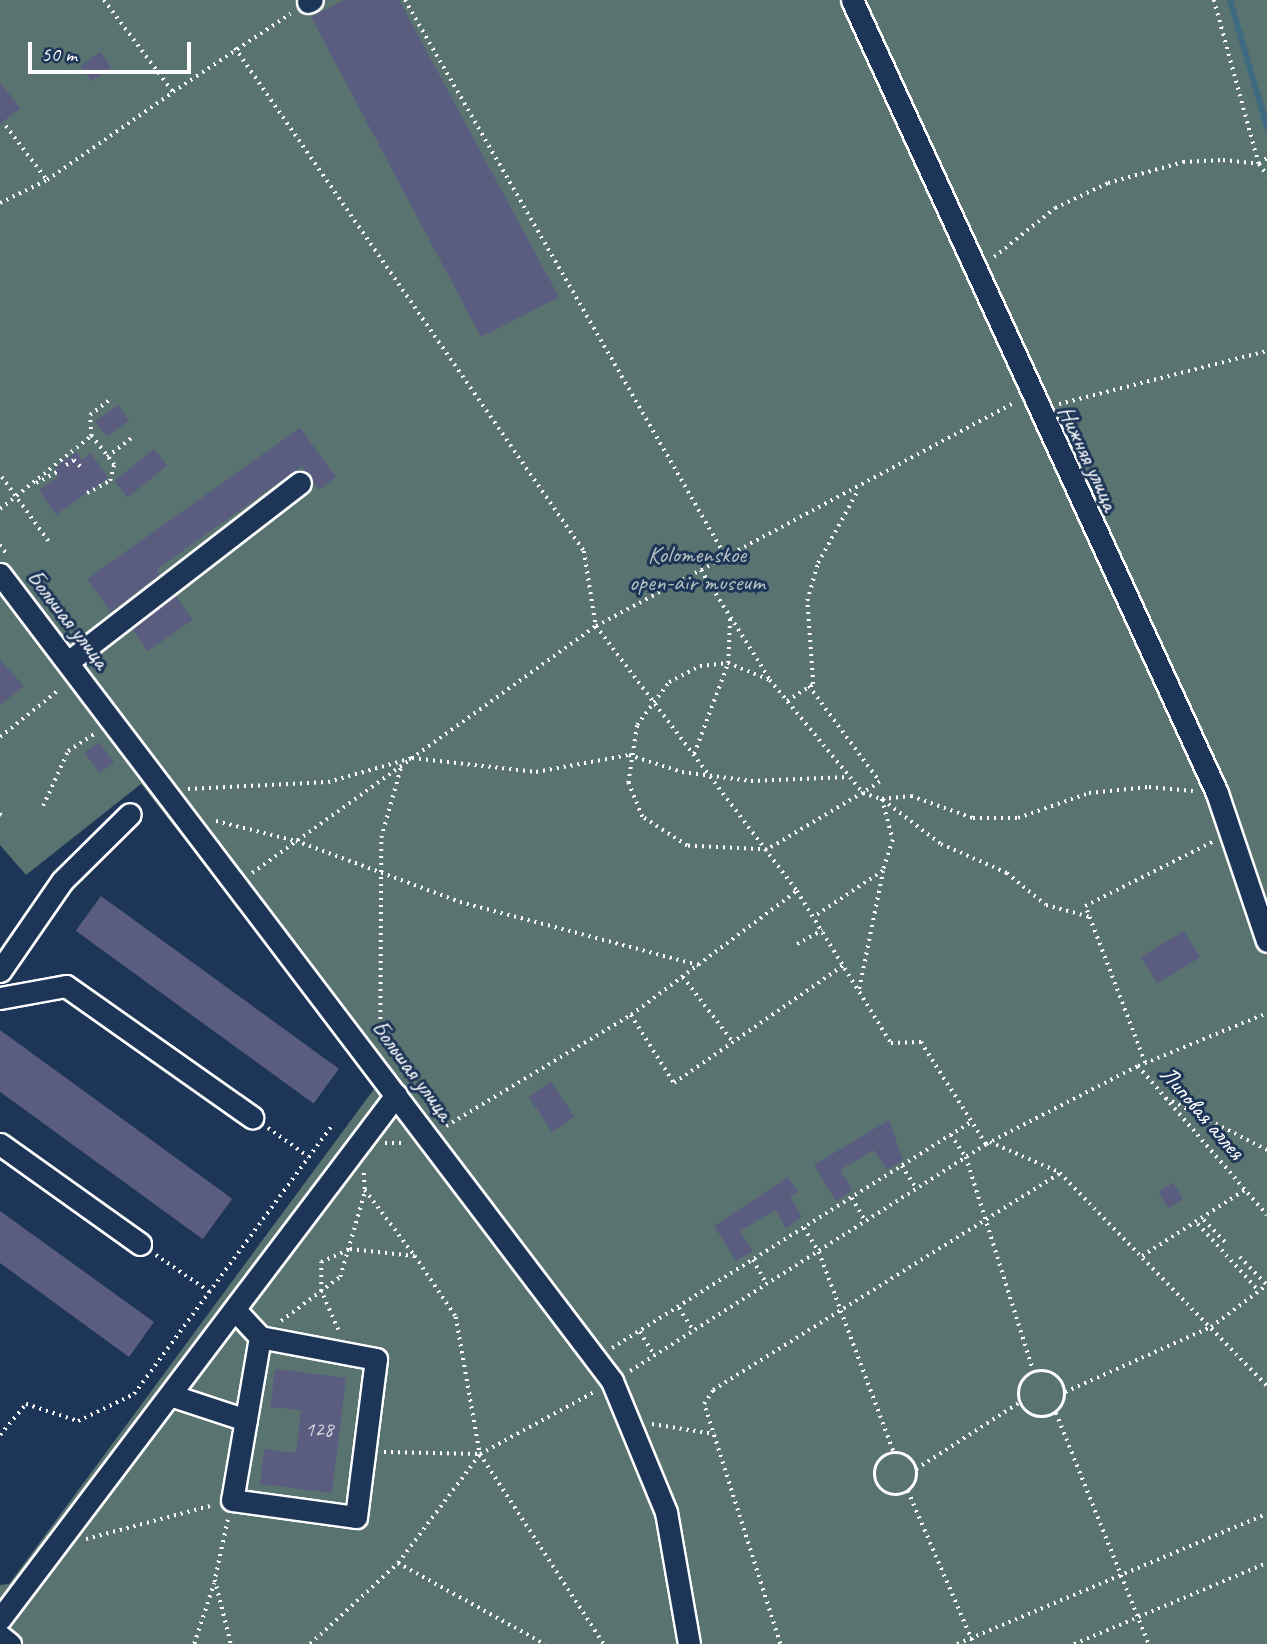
<!DOCTYPE html>
<meta charset="utf-8">
<style>
body{margin:0}
#map{position:relative;width:1267px;height:1644px;overflow:hidden;background:#1d3557;font-family:Caveat,sans-serif}
div>[style]{position:absolute}
.green>*{inset:0;background:#597370}
.stream>*{height:6px;margin:-3px;padding:0 3px;transform-origin:3px;border-radius:3px;background:#3e6a82}
.building>*{inset:0;background:#5b5d80;transform-origin:0 0}
.path>*{height:3.5px;margin-top:-1.75px;transform-origin:0;background:repeating-linear-gradient(90deg,#fff 0 2px,transparent 0 7px)}
.path>.ring{margin:-1.75px;padding:0;box-sizing:content-box;background:none;border:3.5px solid #fff;border-radius:50%}
.roads{filter:drop-shadow(2px 0 #fff) drop-shadow(-2px 0 #fff) drop-shadow(0 2px #fff) drop-shadow(0 -2px #fff)}
.minor>*{height:21px;margin:-10.5px;padding:0 10.5px;transform-origin:10.5px;border-radius:10.5px;background:#1d3557}
span{translate:-50% -50%;white-space:nowrap;text-align:center;line-height:1.15;-webkit-text-stroke:6px #1d3557;paint-order:stroke}
.number-label{font-size:21px;color:#d6d6df}
.number-label span{-webkit-text-stroke-width:0}
.street-label{font-size:24px;color:#fff}
.park-label{font-size:24px;color:#b4c0bf}
.scale{position:absolute;left:28px;top:42px;width:163px;height:32px;box-sizing:border-box;border:4px solid #fff;border-top:0;padding-left:9px;font-size:21px;line-height:24px;white-space:nowrap;color:#fff;-webkit-text-stroke:5px #1d3557;paint-order:stroke}
</style>
<div id="map">
<div class="green">
<i style="clip-path:polygon(0 0,1267px 0,1267px 1644px,0 1644px,0 1585px,9px 1584px,377px 1085px,141px 784px,26px 875px,0 845px)"></i>
</div>
<div class="stream">
<i style="left:1230px;top:0;width:132px;rotate:73.8deg"></i>
</div>
<div class="building">
<i style="clip-path:polygon(344px 0,399px 0,559px 297px,481px 337px,311px 17px)"></i>
<i style="left:100px;top:52px;width:19px;height:24px;rotate:54deg"></i>
<i style="clip-path:polygon(0 82px,20px 108px,0 124px)"></i>
<i style="left:118px;top:405px;width:19px;height:28px;rotate:54deg"></i>
<i style="clip-path:polygon(300px 428px,336px 477px,319px 490px,302px 466px,157px 569px,160px 574px,111px 612px,87px 579px)"></i>
<i style="left:154px;top:449px;width:21px;height:51px;rotate:51deg"></i>
<i style="clip-path:polygon(76px 452px,82px 460px,91px 453px,108px 478px,56px 515px,39px 490px,59px 476px,54px 468px)"></i>
<i style="left:176px;top:596px;width:29px;height:55px;rotate:55deg"></i>
<i style="clip-path:polygon(0 660px,24px 686px,0 705px)"></i>
<i style="left:99px;top:742px;width:25px;height:18px;rotate:53deg"></i>
<i style="left:101px;top:896px;width:294px;height:43px;rotate:36deg"></i>
<i style="left:1184px;top:931px;width:31px;height:50px;rotate:59deg"></i>
<i style="left:0;top:1030px;width:287px;height:50px;rotate:36deg"></i>
<i style="left:551px;top:1082px;width:42px;height:27px;rotate:56deg"></i>
<i style="clip-path:polygon(889px 1120px,903px 1160px,887px 1170px,874px 1150px,840px 1170px,853px 1190px,836px 1201px,814px 1165px)"></i>
<i style="clip-path:polygon(788px 1177px,798px 1192px,790px 1197px,802px 1217px,786px 1228px,775px 1210px,740px 1231px,753px 1251px,736px 1261px,714px 1226px)"></i>
<i style="left:1173px;top:1183px;width:19px;height:17px;rotate:58deg"></i>
<i style="clip-path:polygon(0 1211px,154px 1322px,129px 1357px,0 1263px)"></i>
<i style="clip-path:polygon(275px 1369px,346px 1378px,332px 1493px,260px 1484px,264px 1449px,296px 1453px,301px 1410px,270px 1407px)"></i>
</div>
<div class="path">
<i style="left:104px;top:0;width:115px;rotate:53.1deg"></i>
<i style="left:173px;top:92px;width:141px;rotate:-33.7deg"></i>
<i style="left:405px;top:0;width:643px;rotate:60.05deg"></i>
<i style="left:1214px;top:0;width:170px;rotate:74.7deg"></i>
<i style="left:1259px;top:164px;width:10px;rotate:-37deg"></i>
<i style="left:235px;top:48px;width:612px;rotate:55.25deg"></i>
<i style="left:584px;top:551px;width:76px;rotate:80.9deg"></i>
<i style="left:596px;top:626px;width:475px;rotate:-28.1deg"></i>
<i style="left:6px;top:126px;width:68px;rotate:52.8deg"></i>
<i style="left:0;top:203px;width:52px;rotate:-26.1deg"></i>
<i style="left:47px;top:180px;width:154px;rotate:-34.9deg"></i>
<i style="left:994px;top:257px;width:78px;rotate:-38.8deg"></i>
<i style="left:1055px;top:208px;width:59px;rotate:-25.3deg"></i>
<i style="left:1108px;top:183px;width:78px;rotate:-15.6deg"></i>
<i style="left:1183px;top:162px;width:40px;rotate:-2.9deg"></i>
<i style="left:1223px;top:160px;width:36px;rotate:6deg"></i>
<i style="left:1259px;top:164px;width:14px;rotate:54deg"></i>
<i style="left:1059px;top:404px;width:215px;rotate:-14.3deg"></i>
<i style="left:107px;top:457px;width:33px;rotate:-38deg"></i>
<i style="left:66px;top:465px;width:9px;rotate:-32deg"></i>
<i style="left:74px;top:460px;width:10px;rotate:45deg"></i>
<i style="left:2px;top:477px;width:82px;rotate:54deg"></i>
<i style="left:36px;top:483px;width:24px;rotate:-28deg"></i>
<i style="left:87px;top:493px;width:26px;rotate:-28deg"></i>
<i style="left:110px;top:481px;width:16px;rotate:-76deg"></i>
<i style="left:114px;top:465px;width:37px;rotate:-128deg"></i>
<i style="left:91px;top:436px;width:21px;rotate:-93deg"></i>
<i style="left:90px;top:415px;width:24px;rotate:-38deg"></i>
<i style="left:0;top:509px;width:117px;rotate:-38.7deg"></i>
<i style="left:0;top:545px;width:10px;rotate:53deg"></i>
<i style="left:701px;top:570px;width:128px;rotate:57.8deg"></i>
<i style="left:809px;top:686px;width:119px;rotate:53.5deg"></i>
<i style="left:880px;top:782px;width:20px;rotate:147deg"></i>
<i style="left:863px;top:793px;width:112px;rotate:149.3deg"></i>
<i style="left:767px;top:850px;width:80px;rotate:-177.1deg"></i>
<i style="left:687px;top:846px;width:54px;rotate:-147.2deg"></i>
<i style="left:642px;top:817px;width:37px;rotate:-112deg"></i>
<i style="left:628px;top:783px;width:59px;rotate:-81.2deg"></i>
<i style="left:637px;top:725px;width:54px;rotate:-53.3deg"></i>
<i style="left:669px;top:682px;width:35px;rotate:-27deg"></i>
<i style="left:700px;top:666px;width:28px;rotate:-6deg"></i>
<i style="left:728px;top:663px;width:45px;rotate:22deg"></i>
<i style="left:770px;top:680px;width:146px;rotate:50.5deg"></i>
<i style="left:863px;top:793px;width:20px;rotate:18deg"></i>
<i style="left:882px;top:799px;width:42px;rotate:75deg"></i>
<i style="left:893px;top:840px;width:33px;rotate:108deg"></i>
<i style="left:883px;top:871px;width:83px;rotate:146.3deg"></i>
<i style="left:787px;top:701px;width:31px;rotate:-33deg"></i>
<i style="left:813px;top:684px;width:83px;rotate:-94.1deg"></i>
<i style="left:807px;top:601px;width:40px;rotate:-74deg"></i>
<i style="left:818px;top:563px;width:81px;rotate:-61.2deg"></i>
<i style="left:0;top:737px;width:77px;rotate:-38.7deg"></i>
<i style="left:694px;top:754px;width:97px;rotate:-69.5deg"></i>
<i style="left:728px;top:663px;width:47px;rotate:-87.6deg"></i>
<i style="left:188px;top:789px;width:140px;rotate:-2.9deg"></i>
<i style="left:328px;top:782px;width:87px;rotate:-15.9deg"></i>
<i style="left:412px;top:758px;width:125px;rotate:6.4deg"></i>
<i style="left:536px;top:772px;width:95px;rotate:-10.4deg"></i>
<i style="left:629px;top:755px;width:56px;rotate:17.8deg"></i>
<i style="left:682px;top:772px;width:70px;rotate:7.4deg"></i>
<i style="left:751px;top:781px;width:98px;rotate:-2.3deg"></i>
<i style="left:882px;top:799px;width:29px;rotate:-6deg"></i>
<i style="left:911px;top:796px;width:66px;rotate:19.5deg"></i>
<i style="left:973px;top:818px;width:45px"></i>
<i style="left:1018px;top:818px;width:75px;rotate:-19.4deg"></i>
<i style="left:1089px;top:793px;width:60px;rotate:-5.7deg"></i>
<i style="left:1149px;top:787px;width:44px;rotate:5.2deg"></i>
<i style="left:883px;top:800px;width:73px;rotate:37.2deg"></i>
<i style="left:941px;top:844px;width:72px;rotate:23.7deg"></i>
<i style="left:1007px;top:873px;width:50px;rotate:39.4deg"></i>
<i style="left:1046px;top:905px;width:46px;rotate:15.3deg"></i>
<i style="left:43px;top:806px;width:60px;rotate:-65.6deg"></i>
<i style="left:68px;top:751px;width:31px;rotate:-33deg"></i>
<i style="left:0;top:814px;width:5px;rotate:22deg"></i>
<i style="left:216px;top:821px;width:82px;rotate:14deg"></i>
<i style="left:296px;top:841px;width:175px;rotate:20.4deg"></i>
<i style="left:460px;top:902px;width:247px;rotate:14.8deg"></i>
<i style="left:252px;top:873px;width:423px;rotate:-35.7deg"></i>
<i style="left:596px;top:626px;width:333px;rotate:52.8deg"></i>
<i style="left:797px;top:891px;width:179px;rotate:58.3deg"></i>
<i style="left:891px;top:1043px;width:30px;rotate:-2deg"></i>
<i style="left:921px;top:1042px;width:121px;rotate:57.5deg"></i>
<i style="left:797px;top:944px;width:29px;rotate:-29deg"></i>
<i style="left:683px;top:977px;width:82px;rotate:52.4deg"></i>
<i style="left:859px;top:989px;width:120px;rotate:-78.5deg"></i>
<i style="left:631px;top:1015px;width:80px;rotate:57.7deg"></i>
<i style="left:674px;top:1083px;width:208px;rotate:-34.8deg"></i>
<i style="left:380px;top:1040px;width:202px;rotate:-89.7deg"></i>
<i style="left:381px;top:838px;width:74px;rotate:-74.3deg"></i>
<i style="left:1145px;top:1063px;width:168px;rotate:-110.9deg"></i>
<i style="left:1085px;top:906px;width:144px;rotate:-26.7deg"></i>
<i style="left:1138px;top:1066px;width:197px;rotate:49.1deg"></i>
<i style="left:1166px;top:1098px;width:114px;rotate:27.2deg"></i>
<i style="left:446px;top:1126px;width:216px;rotate:-31deg"></i>
<i style="left:631px;top:1015px;width:207px;rotate:-36.8deg"></i>
<i style="left:268px;top:1128px;width:50px;rotate:35.3deg"></i>
<i style="left:951px;top:1135px;width:27px;rotate:56deg"></i>
<i style="left:966px;top:1157px;width:226px;rotate:72.5deg"></i>
<i style="left:990px;top:1142px;width:75px;rotate:23.5deg"></i>
<i style="left:385px;top:1143px;width:20px"></i>
<i style="left:902px;top:1166px;width:27px;rotate:57deg"></i>
<i style="left:364px;top:1173px;width:17px;rotate:87deg"></i>
<i style="left:365px;top:1190px;width:83px;rotate:52.9deg"></i>
<i style="left:852px;top:1198px;width:28px;rotate:60deg"></i>
<i style="left:1204px;top:1220px;width:33px;rotate:46deg"></i>
<i style="left:1198px;top:1224px;width:91px;rotate:47.7deg"></i>
<i style="left:804px;top:1228px;width:28px;rotate:58deg"></i>
<i style="left:819px;top:1252px;width:215px;rotate:69.5deg"></i>
<i style="left:156px;top:1255px;width:65px;rotate:34.4deg"></i>
<i style="left:1142px;top:1256px;width:122px;rotate:-32.7deg"></i>
<i style="left:1240px;top:1257px;width:39px;rotate:46deg"></i>
<i style="left:753px;top:1260px;width:28px;rotate:60deg"></i>
<i style="left:679px;top:1308px;width:27px;rotate:57deg"></i>
<i style="left:281px;top:1321px;width:74px;rotate:-36.7deg"></i>
<i style="left:340px;top:1277px;width:90px;rotate:-73.8deg"></i>
<i style="left:338px;top:1330px;width:43px;rotate:-113.6deg"></i>
<i style="left:321px;top:1291px;width:29px;rotate:-90deg"></i>
<i style="left:321px;top:1262px;width:32px;rotate:-24deg"></i>
<i style="left:350px;top:1249px;width:65px;rotate:6.1deg"></i>
<i style="left:415px;top:1256px;width:73px;rotate:56.1deg"></i>
<i style="left:456px;top:1317px;width:139px;rotate:80.1deg"></i>
<i style="left:480px;top:1454px;width:227px;rotate:56.9deg"></i>
<i style="left:640px;top:1332px;width:28px;rotate:58deg"></i>
<i style="left:612px;top:1348px;width:424px;rotate:-32.2deg"></i>
<i style="left:630px;top:1371px;width:422px;rotate:-32.5deg"></i>
<i style="left:986px;top:1144px;width:171px;rotate:-27.2deg"></i>
<i style="left:1138px;top:1066px;width:139px;rotate:-22.3deg"></i>
<i class="ring" style="left:1019px;top:1371px;width:42.5px;height:42.5px"></i>
<i style="left:1065px;top:1392px;width:160px;rotate:-24deg"></i>
<i style="left:1211px;top:1327px;width:70px;rotate:-36.9deg"></i>
<i style="left:1056px;top:1413px;width:249px;rotate:68.1deg"></i>
<i style="left:652px;top:1424px;width:63px;rotate:9.2deg"></i>
<i style="left:0;top:1435px;width:40px;rotate:-50deg"></i>
<i style="left:26px;top:1404px;width:55px;rotate:18.1deg"></i>
<i style="left:78px;top:1421px;width:62px;rotate:-25.7deg"></i>
<i style="left:134px;top:1394px;width:332px;rotate:-53.6deg"></i>
<i style="left:384px;top:1452px;width:96px;rotate:1.2deg"></i>
<i class="ring" style="left:875px;top:1453px;width:38.5px;height:38.5px"></i>
<i style="left:916px;top:1469px;width:124px;rotate:-32.8deg"></i>
<i style="left:908px;top:1491px;width:167px;rotate:66.7deg"></i>
<i style="left:228px;top:1520px;width:61px;rotate:102.2deg"></i>
<i style="left:215px;top:1580px;width:66px;rotate:76deg"></i>
<i style="left:86px;top:1539px;width:132px;rotate:-14.9deg"></i>
<i style="left:398px;top:1563px;width:168px;rotate:28.9deg"></i>
<i style="left:194px;top:1644px;width:64px;rotate:-71.8deg"></i>
<i style="left:310px;top:1644px;width:120px;rotate:-42.6deg"></i>
<i style="left:398px;top:1563px;width:136px;rotate:-53deg"></i>
<i style="left:480px;top:1454px;width:132px;rotate:-28.5deg"></i>
<i style="left:780px;top:1644px;width:252px;rotate:-107.6deg"></i>
<i style="left:704px;top:1404px;width:17px;rotate:-57deg"></i>
<i style="left:713px;top:1390px;width:409px;rotate:-32deg"></i>
<i style="left:1060px;top:1173px;width:297px;rotate:45.8deg"></i>
<i style="left:957px;top:1644px;width:336px;rotate:-22.8deg"></i>
<i style="left:1074px;top:1644px;width:209px;rotate:-22.8deg"></i>
</div>
<div class="roads">
<div class="minor">
<i style="left:852px;top:0;width:873px;rotate:65.28deg"></i>
<i style="left:1217px;top:793px;width:156px;rotate:71.3deg"></i>
<i style="left:308px;top:2px;width:4px;rotate:-27deg"></i>
<i style="left:0;top:574px;width:1013px;rotate:52.82deg"></i>
<i style="left:612px;top:1381px;width:142px;rotate:67.6deg"></i>
<i style="left:666px;top:1512px;width:134px;rotate:80.1deg"></i>
<i style="left:68px;top:662px;width:293px;rotate:-37.7deg"></i>
<i style="left:0;top:971px;width:109px;rotate:-55.4deg"></i>
<i style="left:62px;top:881px;width:95px;rotate:-44.6deg"></i>
<i style="left:0;top:998px;width:67px;rotate:-10.3deg"></i>
<i style="left:66px;top:986px;width:228px;rotate:35.2deg"></i>
<i style="left:0;top:1144px;width:172px;rotate:35.5deg"></i>
<i style="left:235px;top:1310px;width:37px;rotate:47deg"></i>
<i style="left:260px;top:1337px;width:165px;rotate:99.7deg"></i>
<i style="left:232px;top:1500px;width:125px;rotate:7.8deg"></i>
<i style="left:356px;top:1517px;width:159px;rotate:-82.8deg"></i>
<i style="left:376px;top:1359px;width:118px;rotate:-169.3deg"></i>
<i style="left:170px;top:1395px;width:80px;rotate:18.2deg"></i>
<i style="left:0;top:1619px;width:657px;rotate:-52.92deg"></i>
<i style="left:0;top:1636px;width:13px;rotate:39deg"></i>
</div>
</div>
<div class="number-label">
<span style="left:319px;top:1429px">128</span>
</div>
<div class="street-label">
<span style="left:1088px;top:458px;rotate:65deg">Нижняя улица</span>
<span style="left:68px;top:619px;rotate:52deg">Большая улица</span>
<span style="left:412px;top:1070px;rotate:53deg">Большая улица</span>
<span style="left:1202px;top:1113px;rotate:49deg">Липовая аллея</span>
</div>
<div class="park-label">
<span style="left:697px;top:569px">Kolomenskoe<br>open-air museum</span>
</div>
<div class="scale">50 m</div>
</div>
